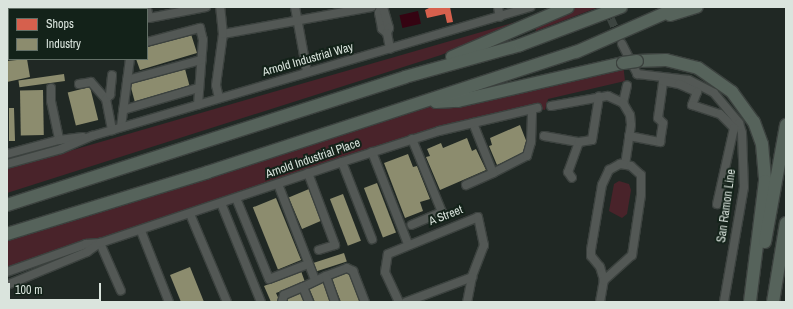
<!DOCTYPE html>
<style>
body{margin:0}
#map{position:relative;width:793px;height:309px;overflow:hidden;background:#202824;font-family:"Archivo Narrow",sans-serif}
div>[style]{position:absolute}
.green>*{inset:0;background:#49232a}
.water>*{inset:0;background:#350412;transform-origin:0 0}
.shops>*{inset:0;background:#d6604d}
.industry>*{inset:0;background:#8c8c6e;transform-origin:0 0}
.minor-tunnel>*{height:8px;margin-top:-4px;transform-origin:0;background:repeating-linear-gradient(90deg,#3c4440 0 8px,transparent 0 12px)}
.roads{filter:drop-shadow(1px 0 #3c423f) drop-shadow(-1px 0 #3c423f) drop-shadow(0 1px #3c423f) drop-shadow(0 -1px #3c423f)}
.minor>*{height:8px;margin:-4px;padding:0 4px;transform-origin:4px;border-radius:4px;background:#535855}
.highway>*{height:12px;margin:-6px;padding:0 6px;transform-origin:6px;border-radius:6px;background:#56635b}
.bridges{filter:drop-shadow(1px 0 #3c423f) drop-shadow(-1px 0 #3c423f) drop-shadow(0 1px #3c423f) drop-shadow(0 -1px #3c423f)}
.highway-bridge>*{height:12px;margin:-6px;padding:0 6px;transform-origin:6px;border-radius:6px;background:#56635b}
span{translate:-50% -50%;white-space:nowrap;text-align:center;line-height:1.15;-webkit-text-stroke:4px #132219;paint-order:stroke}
.street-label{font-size:12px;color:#dae4dd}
.frame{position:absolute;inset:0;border:8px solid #dae4dd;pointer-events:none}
.legend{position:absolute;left:8px;top:8px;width:140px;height:52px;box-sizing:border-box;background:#132219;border:1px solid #637067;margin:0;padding:5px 7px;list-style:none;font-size:12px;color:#dae4dd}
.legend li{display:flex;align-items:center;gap:8px;height:20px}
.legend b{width:20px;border:1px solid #637067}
.scale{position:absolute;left:8px;top:283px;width:93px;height:18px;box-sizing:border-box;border:2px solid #dae4dd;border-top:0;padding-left:5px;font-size:12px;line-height:14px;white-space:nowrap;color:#dae4dd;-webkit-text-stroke:3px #132219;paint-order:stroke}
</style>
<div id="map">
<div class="green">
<i style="clip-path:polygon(558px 7px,599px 7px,536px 31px,535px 26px)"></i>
<i style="clip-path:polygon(533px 17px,441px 55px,7px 193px,7px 169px)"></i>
<i style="clip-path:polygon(623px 63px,625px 81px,548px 99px,545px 110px,537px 108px,473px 123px,7px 272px,7px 234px,421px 103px)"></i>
<i style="clip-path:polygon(619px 181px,629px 184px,631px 190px,627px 214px,622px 218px,609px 211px,614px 184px)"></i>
</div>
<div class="water">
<i style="left:418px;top:11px;width:13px;height:19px;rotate:77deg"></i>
</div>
<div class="shops">
<i style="clip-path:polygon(431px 7px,450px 7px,453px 22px,447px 23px,445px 14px,427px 18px,425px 10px)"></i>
</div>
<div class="industry">
<i style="clip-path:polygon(191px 34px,197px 53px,140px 70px,136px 59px,147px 59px,147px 47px)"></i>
<i style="clip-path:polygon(27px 59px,30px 77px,7px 82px,7px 61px)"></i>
<i style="left:185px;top:69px;width:20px;height:57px;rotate:75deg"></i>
<i style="left:64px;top:74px;width:7px;height:46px;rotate:82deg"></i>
<i style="left:90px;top:87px;width:34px;height:23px;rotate:76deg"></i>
<i style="left:43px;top:90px;width:45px;height:23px;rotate:89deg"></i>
<i style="clip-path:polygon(9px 108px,14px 108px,15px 141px,9px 141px)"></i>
<i style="clip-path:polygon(520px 125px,527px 143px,525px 153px,497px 165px,489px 146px,492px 145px,490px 138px)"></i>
<i style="clip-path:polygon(467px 138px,472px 151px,476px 149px,486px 170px,440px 190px,426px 157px,430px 156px,427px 149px,441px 143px,443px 148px)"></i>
<i style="clip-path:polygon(408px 154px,413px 167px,417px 166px,430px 199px,420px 202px,423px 211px,405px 218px,384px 163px)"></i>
<i style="left:377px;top:183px;width:53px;height:14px;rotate:69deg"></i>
<i style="left:309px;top:189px;width:34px;height:22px;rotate:67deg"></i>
<i style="left:343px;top:194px;width:50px;height:14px;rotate:69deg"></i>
<i style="left:276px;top:198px;width:67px;height:25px;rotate:68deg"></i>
<i style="left:344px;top:253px;width:9px;height:34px;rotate:72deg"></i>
<i style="clip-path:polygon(190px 267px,204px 302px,181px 302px,170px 275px)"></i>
<i style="clip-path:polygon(349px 270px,362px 302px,341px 302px,331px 277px)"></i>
<i style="clip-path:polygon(301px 271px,305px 282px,276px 293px,280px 302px,271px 302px,264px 286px)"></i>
<i style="clip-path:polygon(325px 281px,334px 302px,315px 302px,309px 288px)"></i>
<i style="clip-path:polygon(303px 291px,308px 302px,286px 302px,285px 298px)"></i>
</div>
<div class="minor-tunnel">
<i style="left:606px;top:8px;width:39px;rotate:66deg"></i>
</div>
<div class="roads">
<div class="minor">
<i style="left:295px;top:7px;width:66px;rotate:79.5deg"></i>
<i style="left:381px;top:7px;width:6px;rotate:108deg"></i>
<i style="left:379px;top:13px;width:16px;rotate:79deg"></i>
<i style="left:382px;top:29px;width:6px;rotate:39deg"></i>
<i style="left:383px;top:7px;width:22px;rotate:74deg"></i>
<i style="left:389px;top:28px;width:5px;rotate:112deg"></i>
<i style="left:387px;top:33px;width:16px;rotate:79deg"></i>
<i style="left:498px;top:7px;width:10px;rotate:79deg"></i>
<i style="left:147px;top:9px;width:9px;rotate:77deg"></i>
<i style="left:149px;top:18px;width:58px;rotate:-10.9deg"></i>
<i style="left:223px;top:34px;width:151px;rotate:-10.3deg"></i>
<i style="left:147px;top:42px;width:55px;rotate:-14.8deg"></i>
<i style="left:200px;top:28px;width:12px;rotate:76deg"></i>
<i style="left:203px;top:40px;width:65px;rotate:94.4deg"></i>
<i style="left:622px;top:44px;width:34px;rotate:63deg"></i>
<i style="left:637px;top:74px;width:52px;rotate:6.6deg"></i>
<i style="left:689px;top:80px;width:28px;rotate:27deg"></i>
<i style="left:714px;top:93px;width:39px;rotate:50deg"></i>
<i style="left:739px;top:123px;width:10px;rotate:73deg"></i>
<i style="left:742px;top:133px;width:54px;rotate:87.9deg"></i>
<i style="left:744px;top:187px;width:117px;rotate:99.9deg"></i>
<i style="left:7px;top:52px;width:2px"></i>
<i style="left:127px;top:80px;width:77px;rotate:-15.1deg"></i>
<i style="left:79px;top:84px;width:12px;rotate:-9deg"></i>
<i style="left:91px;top:82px;width:23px;rotate:49deg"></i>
<i style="left:106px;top:99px;width:32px;rotate:79deg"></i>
<i style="left:51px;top:88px;width:13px;rotate:90deg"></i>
<i style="left:51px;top:101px;width:40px;rotate:78deg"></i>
<i style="left:219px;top:98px;width:13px;rotate:-103deg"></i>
<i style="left:216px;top:85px;width:51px;rotate:-82.2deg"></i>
<i style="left:223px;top:34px;width:27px;rotate:-96deg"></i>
<i style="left:106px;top:99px;width:6px;rotate:-45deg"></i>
<i style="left:110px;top:95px;width:20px;rotate:-84deg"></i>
<i style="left:623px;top:103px;width:18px;rotate:-77deg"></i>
<i style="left:551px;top:106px;width:58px;rotate:-10deg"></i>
<i style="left:608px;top:96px;width:17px;rotate:25deg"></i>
<i style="left:623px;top:103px;width:14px;rotate:60deg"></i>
<i style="left:630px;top:115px;width:10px;rotate:84deg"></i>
<i style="left:631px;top:125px;width:40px;rotate:98.5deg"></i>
<i style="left:123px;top:110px;width:78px;rotate:-16.3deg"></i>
<i style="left:121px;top:127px;width:69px;rotate:-82.5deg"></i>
<i style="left:544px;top:136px;width:36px;rotate:10deg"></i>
<i style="left:579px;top:142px;width:32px;rotate:110deg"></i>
<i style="left:568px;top:172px;width:7px;rotate:56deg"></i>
<i style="left:629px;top:136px;width:32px;rotate:11deg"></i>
<i style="left:660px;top:142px;width:19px;rotate:-81deg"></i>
<i style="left:663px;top:123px;width:7px;rotate:-135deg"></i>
<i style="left:658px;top:118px;width:37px;rotate:-82deg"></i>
<i style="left:663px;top:81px;width:16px;rotate:11deg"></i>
<i style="left:679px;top:84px;width:20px;rotate:24deg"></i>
<i style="left:697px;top:92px;width:14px;rotate:111deg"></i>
<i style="left:692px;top:105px;width:29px;rotate:18deg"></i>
<i style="left:720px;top:114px;width:20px;rotate:45deg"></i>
<i style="left:734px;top:128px;width:78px;rotate:102.6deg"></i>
<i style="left:412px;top:139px;width:79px;rotate:67.7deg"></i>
<i style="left:442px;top:212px;width:33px;rotate:157deg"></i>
<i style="left:579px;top:142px;width:13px;rotate:-9deg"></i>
<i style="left:592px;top:140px;width:44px;rotate:-80.8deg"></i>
<i style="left:372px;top:152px;width:99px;rotate:68.6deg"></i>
<i style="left:7px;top:154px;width:54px;rotate:-15.1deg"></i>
<i style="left:59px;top:140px;width:24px;rotate:-7deg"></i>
<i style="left:342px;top:162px;width:83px;rotate:68.7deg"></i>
<i style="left:7px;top:164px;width:56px;rotate:-15.5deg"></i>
<i style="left:61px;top:149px;width:34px;rotate:-23deg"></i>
<i style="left:92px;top:136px;width:457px;rotate:-16.4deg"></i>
<i style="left:308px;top:173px;width:77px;rotate:69.4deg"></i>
<i style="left:335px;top:245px;width:17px;rotate:163deg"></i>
<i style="left:493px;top:173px;width:38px;rotate:-27deg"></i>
<i style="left:527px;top:156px;width:15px;rotate:-74deg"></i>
<i style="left:531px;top:142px;width:32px;rotate:-88deg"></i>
<i style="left:278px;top:184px;width:103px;rotate:68.9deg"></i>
<i style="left:466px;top:185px;width:30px;rotate:-24deg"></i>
<i style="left:493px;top:173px;width:54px;rotate:-111.8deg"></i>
<i style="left:236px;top:198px;width:87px;rotate:67.8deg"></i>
<i style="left:269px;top:279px;width:42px;rotate:-21deg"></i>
<i style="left:221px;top:203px;width:107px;rotate:68deg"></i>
<i style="left:190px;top:214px;width:95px;rotate:67.2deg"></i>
<i style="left:141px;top:231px;width:76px;rotate:68.5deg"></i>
<i style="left:100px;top:243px;width:52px;rotate:66.4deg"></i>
<i style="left:7px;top:272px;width:84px;rotate:-19.5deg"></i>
<i style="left:86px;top:244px;width:13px;rotate:-4deg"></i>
<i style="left:326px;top:276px;width:22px;rotate:-21deg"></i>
<i style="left:347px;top:268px;width:7px;rotate:27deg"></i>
<i style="left:353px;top:271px;width:33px;rotate:69deg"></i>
<i style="left:7px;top:285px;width:87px;rotate:-22.4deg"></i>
<i style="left:87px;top:252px;width:16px;rotate:-35deg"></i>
<i style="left:100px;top:243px;width:255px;rotate:-18.5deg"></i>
<i style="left:342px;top:162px;width:102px;rotate:-17.7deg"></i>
<i style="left:439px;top:131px;width:101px;rotate:-13.2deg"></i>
<i style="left:303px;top:287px;width:25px;rotate:-26deg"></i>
<i style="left:326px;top:276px;width:28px;rotate:71deg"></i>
<i style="left:282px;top:302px;width:7px;rotate:-74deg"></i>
<i style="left:284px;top:295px;width:21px;rotate:-23deg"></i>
<i style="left:303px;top:287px;width:16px;rotate:68deg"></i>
<i style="left:399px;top:302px;width:33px;rotate:-115deg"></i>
<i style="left:385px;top:272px;width:18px;rotate:-81deg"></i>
<i style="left:388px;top:254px;width:97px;rotate:-22.3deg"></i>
<i style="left:478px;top:217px;width:29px;rotate:78deg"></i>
<i style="left:484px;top:245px;width:34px;rotate:111deg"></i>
<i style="left:472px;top:277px;width:25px;rotate:101deg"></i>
<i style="left:406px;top:302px;width:71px;rotate:-20.7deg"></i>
<i style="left:600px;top:302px;width:22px;rotate:-80deg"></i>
<i style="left:604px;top:280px;width:14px;rotate:-107deg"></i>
<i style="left:600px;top:267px;width:14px;rotate:-129deg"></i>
<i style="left:591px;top:256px;width:6px;rotate:-90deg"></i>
<i style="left:591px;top:250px;width:66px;rotate:-80.4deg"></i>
<i style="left:602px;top:185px;width:17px;rotate:-65deg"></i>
<i style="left:609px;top:170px;width:13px;rotate:-29deg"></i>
<i style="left:620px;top:164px;width:11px;rotate:10deg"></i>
<i style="left:631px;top:166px;width:13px;rotate:42deg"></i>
<i style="left:641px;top:175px;width:20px;rotate:90deg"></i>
<i style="left:641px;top:195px;width:61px;rotate:98.5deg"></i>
<i style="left:632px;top:255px;width:38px;rotate:138deg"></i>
</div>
<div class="highway">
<i style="left:670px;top:15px;width:28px;rotate:-17deg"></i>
<i style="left:452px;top:57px;width:126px;rotate:-23.3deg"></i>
<i style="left:637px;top:61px;width:29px;rotate:-2deg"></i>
<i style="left:666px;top:60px;width:33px;rotate:14deg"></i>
<i style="left:698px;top:68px;width:42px;rotate:35.2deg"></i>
<i style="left:732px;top:92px;width:37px;rotate:54deg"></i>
<i style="left:754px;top:122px;width:23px;rotate:70deg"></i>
<i style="left:762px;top:144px;width:37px;rotate:85deg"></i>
<i style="left:765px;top:181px;width:122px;rotate:97.1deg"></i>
<i style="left:436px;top:102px;width:22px;rotate:-3deg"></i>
<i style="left:458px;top:101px;width:169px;rotate:-13deg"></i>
<i style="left:7px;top:205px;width:418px;rotate:-17.8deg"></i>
<i style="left:405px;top:77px;width:119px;rotate:-15.5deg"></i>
<i style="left:520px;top:45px;width:108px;rotate:-20.6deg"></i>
<i style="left:7px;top:234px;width:210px;rotate:-17.1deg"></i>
<i style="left:208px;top:172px;width:387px;rotate:-18.1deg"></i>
<i style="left:576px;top:52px;width:112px;rotate:-23.6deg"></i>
<i style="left:765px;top:242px;width:119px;rotate:-79.8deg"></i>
<i style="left:773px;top:302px;width:80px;rotate:-80.7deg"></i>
</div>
</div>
<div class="bridges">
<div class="highway-bridge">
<i style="left:623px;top:63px;width:14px;rotate:-8deg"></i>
</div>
</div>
<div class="street-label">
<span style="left:308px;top:60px;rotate:-16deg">Arnold Industrial Way</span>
<span style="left:313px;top:159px;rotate:-19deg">Arnold Industrial Place</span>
<span style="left:727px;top:206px;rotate:-82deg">San Ramon Line</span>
<span style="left:446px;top:216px;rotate:-21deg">A Street</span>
</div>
<div class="frame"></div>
<ul class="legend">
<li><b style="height:11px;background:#d6604d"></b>Shops</li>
<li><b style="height:11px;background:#8c8c6e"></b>Industry</li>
</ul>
<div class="scale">100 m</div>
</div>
